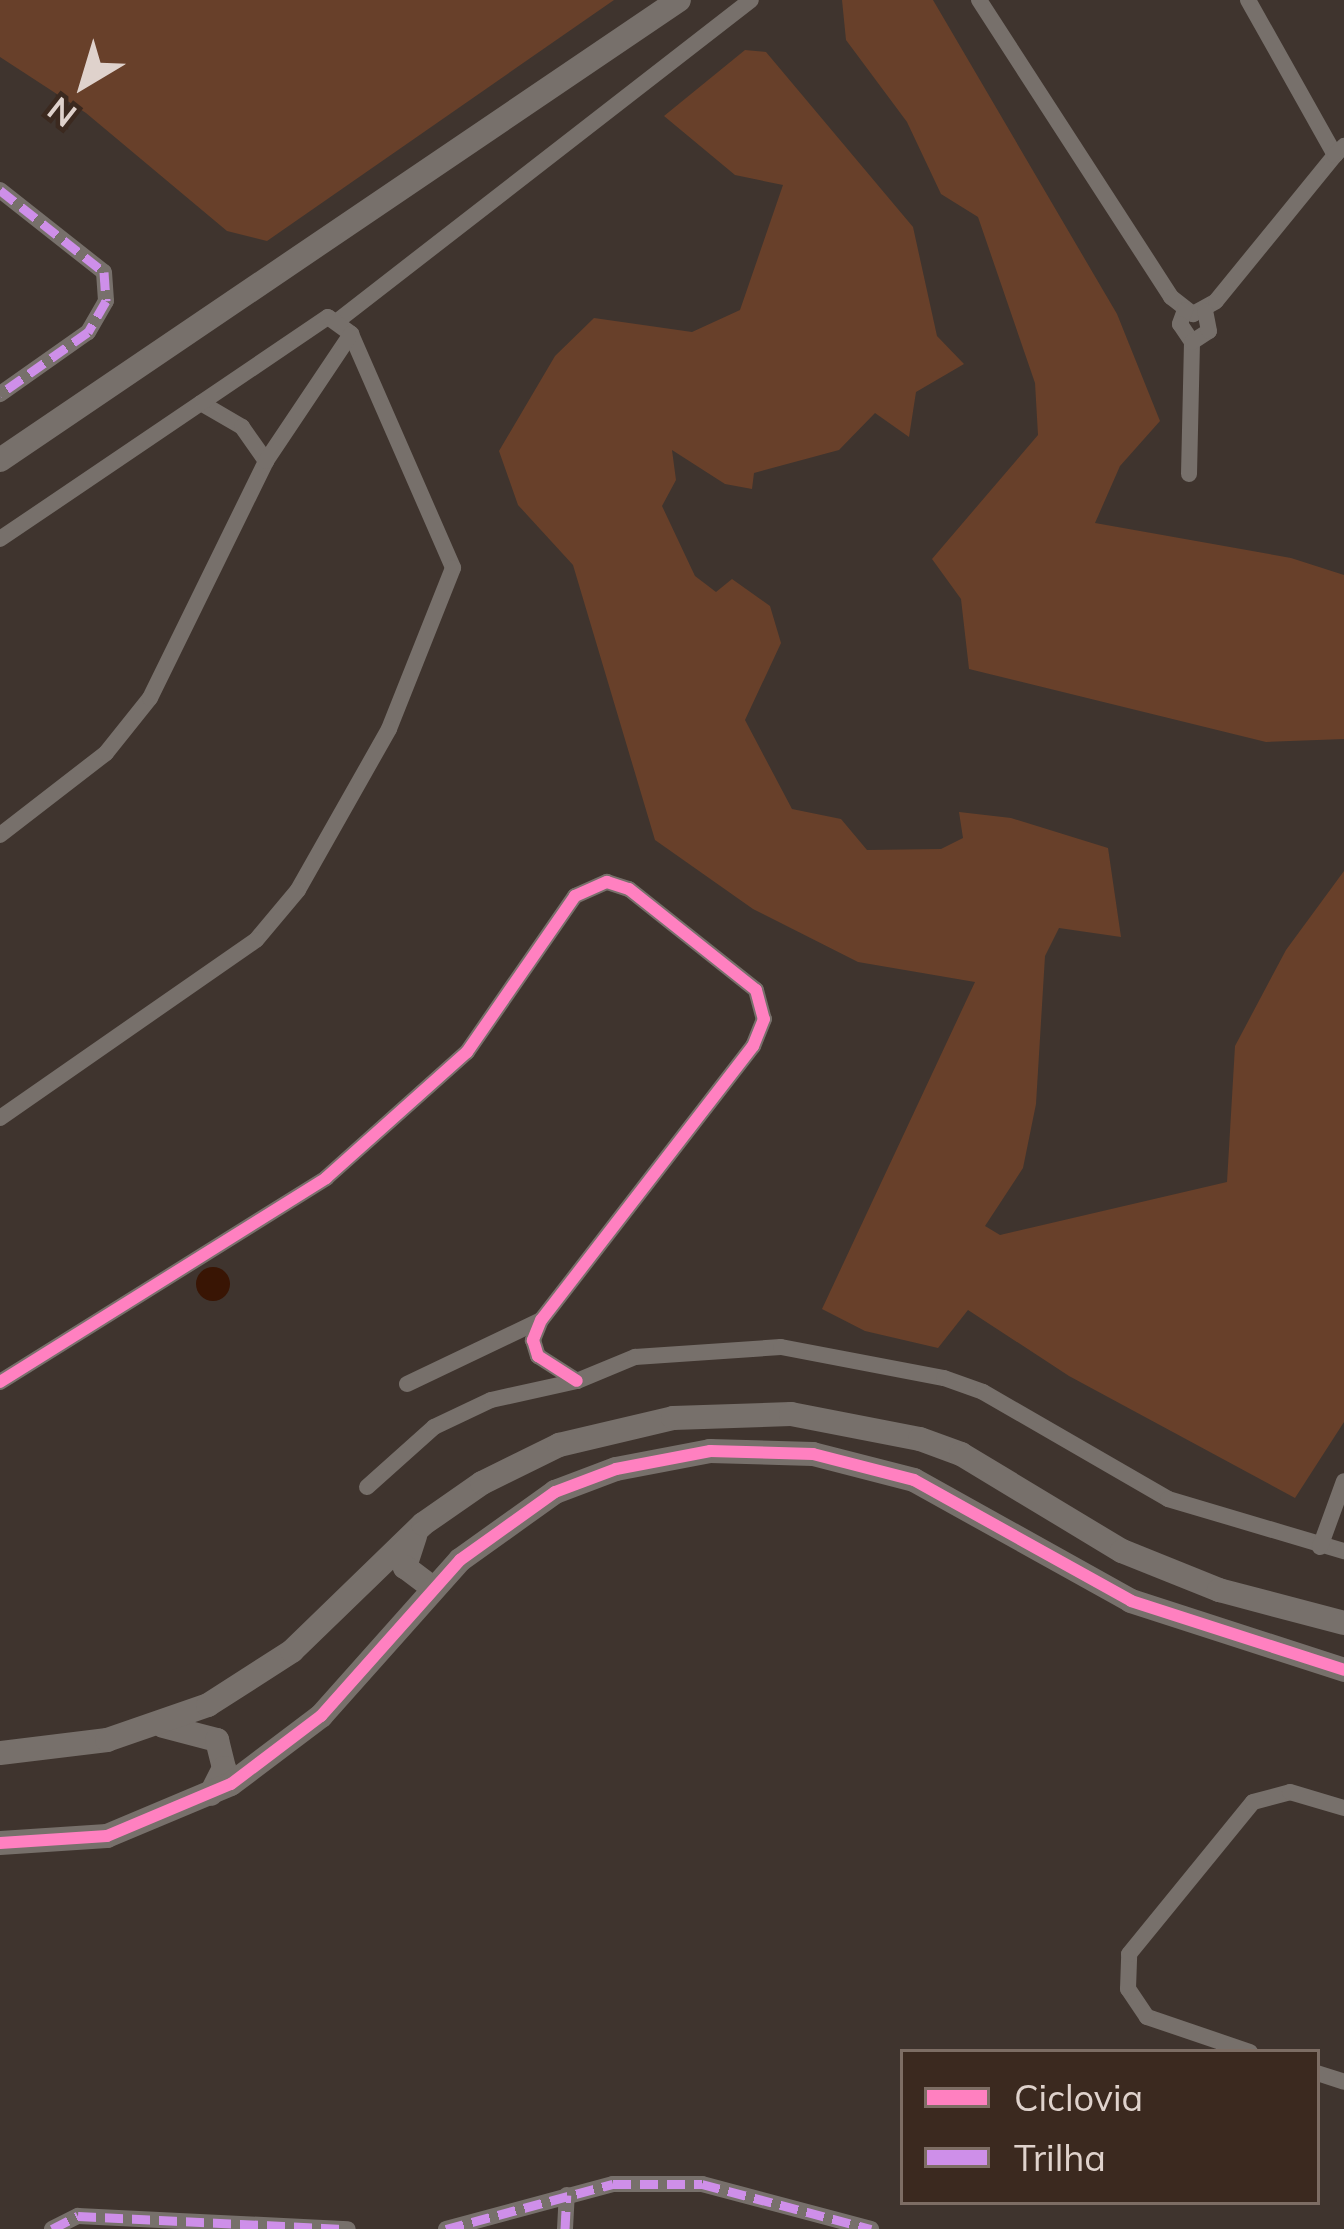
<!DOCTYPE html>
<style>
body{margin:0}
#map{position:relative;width:1344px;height:2229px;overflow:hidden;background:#3f342e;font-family:Mulish,sans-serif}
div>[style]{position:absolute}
.green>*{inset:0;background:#68402a}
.water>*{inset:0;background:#391504}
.round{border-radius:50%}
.street>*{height:16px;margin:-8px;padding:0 8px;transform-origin:8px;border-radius:8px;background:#77706b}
.secondary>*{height:24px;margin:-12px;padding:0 12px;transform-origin:12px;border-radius:12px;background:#77706b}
.quiet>*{height:9px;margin-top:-4.5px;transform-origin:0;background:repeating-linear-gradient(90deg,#ce8fe9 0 18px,transparent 0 27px)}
.cycleway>*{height:12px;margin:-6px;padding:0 6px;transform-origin:6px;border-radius:6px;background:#ff80c0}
span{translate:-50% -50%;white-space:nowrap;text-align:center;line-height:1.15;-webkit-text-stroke:10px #3b291f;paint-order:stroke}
.legend{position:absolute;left:900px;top:2049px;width:420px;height:156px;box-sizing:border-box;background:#3b291f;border:3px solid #7d6d64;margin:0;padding:15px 21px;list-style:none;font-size:36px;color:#dfd2cc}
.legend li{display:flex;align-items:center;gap:24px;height:60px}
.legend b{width:60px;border:3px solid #7d6d64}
.north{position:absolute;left:24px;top:24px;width:120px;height:120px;-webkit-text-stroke:9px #3b291f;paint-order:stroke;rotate:218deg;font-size:33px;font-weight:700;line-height:48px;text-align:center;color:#dfd2cc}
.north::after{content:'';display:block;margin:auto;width:42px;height:54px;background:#dfd2cc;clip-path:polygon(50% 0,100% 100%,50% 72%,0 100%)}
</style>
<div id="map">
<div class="green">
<i style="clip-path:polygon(0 0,614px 0,267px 241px,227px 231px,86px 113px,0 57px)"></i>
<i style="clip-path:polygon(842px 0,933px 0,1117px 314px,1160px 421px,1120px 466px,1095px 523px,1291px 558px,1344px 575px,1344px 739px,1266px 742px,969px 669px,961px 599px,932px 559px,1038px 435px,1035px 383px,978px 217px,941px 194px,907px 122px,846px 40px)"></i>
<i style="clip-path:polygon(745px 50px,766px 52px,913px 227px,937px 336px,964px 364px,916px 392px,909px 437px,875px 413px,839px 450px,754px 473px,752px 489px,725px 484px,672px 450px,676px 480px,662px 506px,695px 576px,716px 592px,732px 579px,770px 606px,781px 643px,745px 720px,792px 809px,841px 819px,867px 850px,941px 849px,963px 838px,959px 812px,1011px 818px,1108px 848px,1121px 937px,1059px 928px,1045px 956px,1036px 1104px,1023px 1168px,985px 1226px,1000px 1235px,1227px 1182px,1235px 1046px,1286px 950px,1344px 871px,1344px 1422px,1295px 1498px,1069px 1376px,968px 1310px,938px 1348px,865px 1331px,822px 1309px,975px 982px,858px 962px,753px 909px,655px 840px,573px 565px,518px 505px,499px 451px,555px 356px,594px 318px,692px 332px,740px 310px,783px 185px,735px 175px,664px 116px)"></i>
</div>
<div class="water">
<i class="round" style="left:196px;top:1267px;width:34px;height:34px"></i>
</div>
<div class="street">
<i style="left:979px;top:0;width:354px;rotate:57.1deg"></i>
<i style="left:1171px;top:297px;width:28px;rotate:38deg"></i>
<i style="left:1193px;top:314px;width:26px;rotate:-29deg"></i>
<i style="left:1216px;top:301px;width:188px;rotate:-50.8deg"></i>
<i style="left:1248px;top:0;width:178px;rotate:60.7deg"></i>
<i style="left:1335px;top:155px;width:13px;rotate:-45deg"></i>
<i style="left:0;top:190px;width:132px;rotate:38.3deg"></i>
<i style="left:104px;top:272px;width:29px;rotate:86deg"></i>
<i style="left:106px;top:301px;width:36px;rotate:120deg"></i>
<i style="left:88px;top:332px;width:108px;rotate:144.8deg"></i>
<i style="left:1185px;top:310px;width:15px;rotate:110deg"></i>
<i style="left:1180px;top:324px;width:22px;rotate:56deg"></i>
<i style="left:1192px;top:342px;width:132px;rotate:91.3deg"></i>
<i style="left:340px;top:319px;width:520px;rotate:-37.82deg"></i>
<i style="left:1192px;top:342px;width:20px;rotate:-33deg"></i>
<i style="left:1209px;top:331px;width:20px;rotate:-101deg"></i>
<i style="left:201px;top:403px;width:48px;rotate:30.3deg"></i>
<i style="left:242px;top:427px;width:42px;rotate:54.8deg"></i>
<i style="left:0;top:539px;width:396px;rotate:-34.1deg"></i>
<i style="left:328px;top:317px;width:29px;rotate:36deg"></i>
<i style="left:351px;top:334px;width:255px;rotate:66.4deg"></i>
<i style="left:453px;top:568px;width:173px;rotate:111.7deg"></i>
<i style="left:389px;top:729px;width:185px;rotate:119.5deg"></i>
<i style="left:298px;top:890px;width:65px;rotate:130deg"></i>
<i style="left:256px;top:940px;width:312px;rotate:145.2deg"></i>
<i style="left:0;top:835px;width:134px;rotate:-37.7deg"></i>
<i style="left:106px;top:753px;width:70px;rotate:-51.3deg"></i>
<i style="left:150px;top:698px;width:264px;rotate:-63.9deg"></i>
<i style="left:266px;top:461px;width:153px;rotate:-56.2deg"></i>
<i style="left:0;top:1382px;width:385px;rotate:-32deg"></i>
<i style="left:326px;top:1178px;width:189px;rotate:-41.8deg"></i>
<i style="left:467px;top:1052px;width:190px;rotate:-55.3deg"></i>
<i style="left:575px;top:896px;width:35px;rotate:-24deg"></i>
<i style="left:607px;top:882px;width:23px;rotate:18deg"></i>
<i style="left:629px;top:889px;width:162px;rotate:38.5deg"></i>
<i style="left:756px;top:990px;width:30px;rotate:75deg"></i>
<i style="left:764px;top:1019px;width:29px;rotate:112deg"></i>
<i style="left:753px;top:1046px;width:346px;rotate:127.7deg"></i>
<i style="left:541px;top:1320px;width:22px;rotate:112deg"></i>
<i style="left:533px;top:1340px;width:17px;rotate:73deg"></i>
<i style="left:538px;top:1356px;width:46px;rotate:32.7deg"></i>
<i style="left:407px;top:1384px;width:148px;rotate:-25.5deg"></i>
<i style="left:367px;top:1487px;width:90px;rotate:-41.8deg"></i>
<i style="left:434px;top:1427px;width:63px;rotate:-25.3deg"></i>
<i style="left:491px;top:1400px;width:88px;rotate:-12.5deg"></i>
<i style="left:577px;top:1381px;width:63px;rotate:-22.5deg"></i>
<i style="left:635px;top:1357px;width:146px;rotate:-3.9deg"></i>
<i style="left:781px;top:1347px;width:166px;rotate:10.8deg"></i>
<i style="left:944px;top:1378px;width:41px;rotate:19.7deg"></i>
<i style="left:983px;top:1392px;width:214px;rotate:30deg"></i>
<i style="left:1168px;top:1499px;width:184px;rotate:16.5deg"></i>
<i style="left:1320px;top:1547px;width:70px;rotate:-70deg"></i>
<i style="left:1250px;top:2052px;width:109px;rotate:-161.2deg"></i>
<i style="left:1147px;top:2017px;width:34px;rotate:-124deg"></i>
<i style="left:1128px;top:1989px;width:35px;rotate:-88deg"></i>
<i style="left:1129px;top:1954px;width:196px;rotate:-50.8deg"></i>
<i style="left:1253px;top:1802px;width:38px;rotate:-15deg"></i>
<i style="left:1290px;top:1792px;width:56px;rotate:16.5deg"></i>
<i style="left:1317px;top:2073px;width:28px;rotate:18deg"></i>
<i style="left:52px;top:2229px;width:29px;rotate:-27deg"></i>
<i style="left:78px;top:2216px;width:270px;rotate:2.8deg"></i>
<i style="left:446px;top:2229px;width:173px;rotate:-15.1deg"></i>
<i style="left:613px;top:2184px;width:89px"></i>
<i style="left:702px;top:2184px;width:175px;rotate:14.9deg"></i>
<i style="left:565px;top:2229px;width:34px;rotate:-87deg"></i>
</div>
<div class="secondary">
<i style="left:0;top:460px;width:820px;rotate:-34.12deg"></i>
<i style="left:415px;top:1536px;width:33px;rotate:108deg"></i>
<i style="left:405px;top:1567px;width:34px;rotate:37deg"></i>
<i style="left:163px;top:1726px;width:56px;rotate:14.5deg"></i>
<i style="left:217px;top:1740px;width:29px;rotate:76deg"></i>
<i style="left:224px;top:1768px;width:29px;rotate:117deg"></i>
<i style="left:0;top:1753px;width:108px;rotate:-6.9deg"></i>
<i style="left:107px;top:1740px;width:107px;rotate:-19.1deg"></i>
<i style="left:208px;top:1705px;width:100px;rotate:-32.7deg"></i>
<i style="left:292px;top:1651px;width:182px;rotate:-44.1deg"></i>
<i style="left:423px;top:1524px;width:72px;rotate:-34.8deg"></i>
<i style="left:482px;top:1483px;width:86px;rotate:-26.3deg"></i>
<i style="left:559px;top:1445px;width:117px;rotate:-13.3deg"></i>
<i style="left:673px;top:1418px;width:118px;rotate:-1.9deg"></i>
<i style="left:791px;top:1414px;width:131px;rotate:11deg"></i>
<i style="left:920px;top:1439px;width:44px;rotate:20.1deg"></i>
<i style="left:961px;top:1454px;width:188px;rotate:31.1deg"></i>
<i style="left:1122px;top:1551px;width:105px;rotate:21.9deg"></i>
<i style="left:1219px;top:1590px;width:129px;rotate:14.8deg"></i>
<i style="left:0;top:1843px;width:107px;rotate:-3.7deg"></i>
<i style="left:107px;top:1836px;width:134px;rotate:-22.8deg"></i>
<i style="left:231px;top:1784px;width:113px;rotate:-37.1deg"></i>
<i style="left:321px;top:1716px;width:209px;rotate:-48.3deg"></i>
<i style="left:460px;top:1560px;width:117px;rotate:-35.6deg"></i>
<i style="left:555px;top:1492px;width:65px;rotate:-20.7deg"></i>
<i style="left:616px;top:1469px;width:96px;rotate:-10.8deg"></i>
<i style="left:710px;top:1451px;width:103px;rotate:1.7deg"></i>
<i style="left:813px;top:1454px;width:104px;rotate:14.4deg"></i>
<i style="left:914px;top:1480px;width:248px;rotate:29.1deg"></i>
<i style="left:1131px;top:1601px;width:224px;rotate:17.9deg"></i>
</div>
<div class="quiet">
<i style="left:0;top:190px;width:132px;rotate:38.3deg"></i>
<i style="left:104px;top:272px;width:29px;rotate:86deg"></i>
<i style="left:106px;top:301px;width:36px;rotate:120deg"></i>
<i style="left:88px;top:332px;width:108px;rotate:144.8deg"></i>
<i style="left:52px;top:2229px;width:29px;rotate:-27deg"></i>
<i style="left:78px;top:2216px;width:270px;rotate:2.8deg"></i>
<i style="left:446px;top:2229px;width:173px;rotate:-15.1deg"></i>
<i style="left:613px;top:2184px;width:89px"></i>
<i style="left:702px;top:2184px;width:175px;rotate:14.9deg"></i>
<i style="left:565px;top:2229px;width:34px;rotate:-87deg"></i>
</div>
<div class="cycleway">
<i style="left:0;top:1382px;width:385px;rotate:-32deg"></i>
<i style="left:326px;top:1178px;width:189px;rotate:-41.8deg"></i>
<i style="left:467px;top:1052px;width:190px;rotate:-55.3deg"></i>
<i style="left:575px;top:896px;width:35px;rotate:-24deg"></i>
<i style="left:607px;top:882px;width:23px;rotate:18deg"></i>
<i style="left:629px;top:889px;width:162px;rotate:38.5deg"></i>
<i style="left:756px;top:990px;width:30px;rotate:75deg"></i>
<i style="left:764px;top:1019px;width:29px;rotate:112deg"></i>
<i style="left:753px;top:1046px;width:346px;rotate:127.7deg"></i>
<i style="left:541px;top:1320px;width:22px;rotate:112deg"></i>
<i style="left:533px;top:1340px;width:17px;rotate:73deg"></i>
<i style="left:538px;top:1356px;width:46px;rotate:32.7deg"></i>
<i style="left:0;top:1843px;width:107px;rotate:-3.7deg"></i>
<i style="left:107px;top:1836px;width:134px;rotate:-22.8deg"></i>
<i style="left:231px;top:1784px;width:113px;rotate:-37.1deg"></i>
<i style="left:321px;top:1716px;width:209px;rotate:-48.3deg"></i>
<i style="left:460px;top:1560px;width:117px;rotate:-35.6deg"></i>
<i style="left:555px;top:1492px;width:65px;rotate:-20.7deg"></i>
<i style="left:616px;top:1469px;width:96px;rotate:-10.8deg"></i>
<i style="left:710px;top:1451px;width:103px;rotate:1.7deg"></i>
<i style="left:813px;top:1454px;width:104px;rotate:14.4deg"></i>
<i style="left:914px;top:1480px;width:248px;rotate:29.1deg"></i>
<i style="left:1131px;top:1601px;width:224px;rotate:17.9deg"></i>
</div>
<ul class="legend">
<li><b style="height:15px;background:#ff80c0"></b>Ciclovia</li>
<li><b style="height:15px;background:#ce8fe9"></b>Trilha</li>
</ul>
<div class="north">N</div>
</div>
